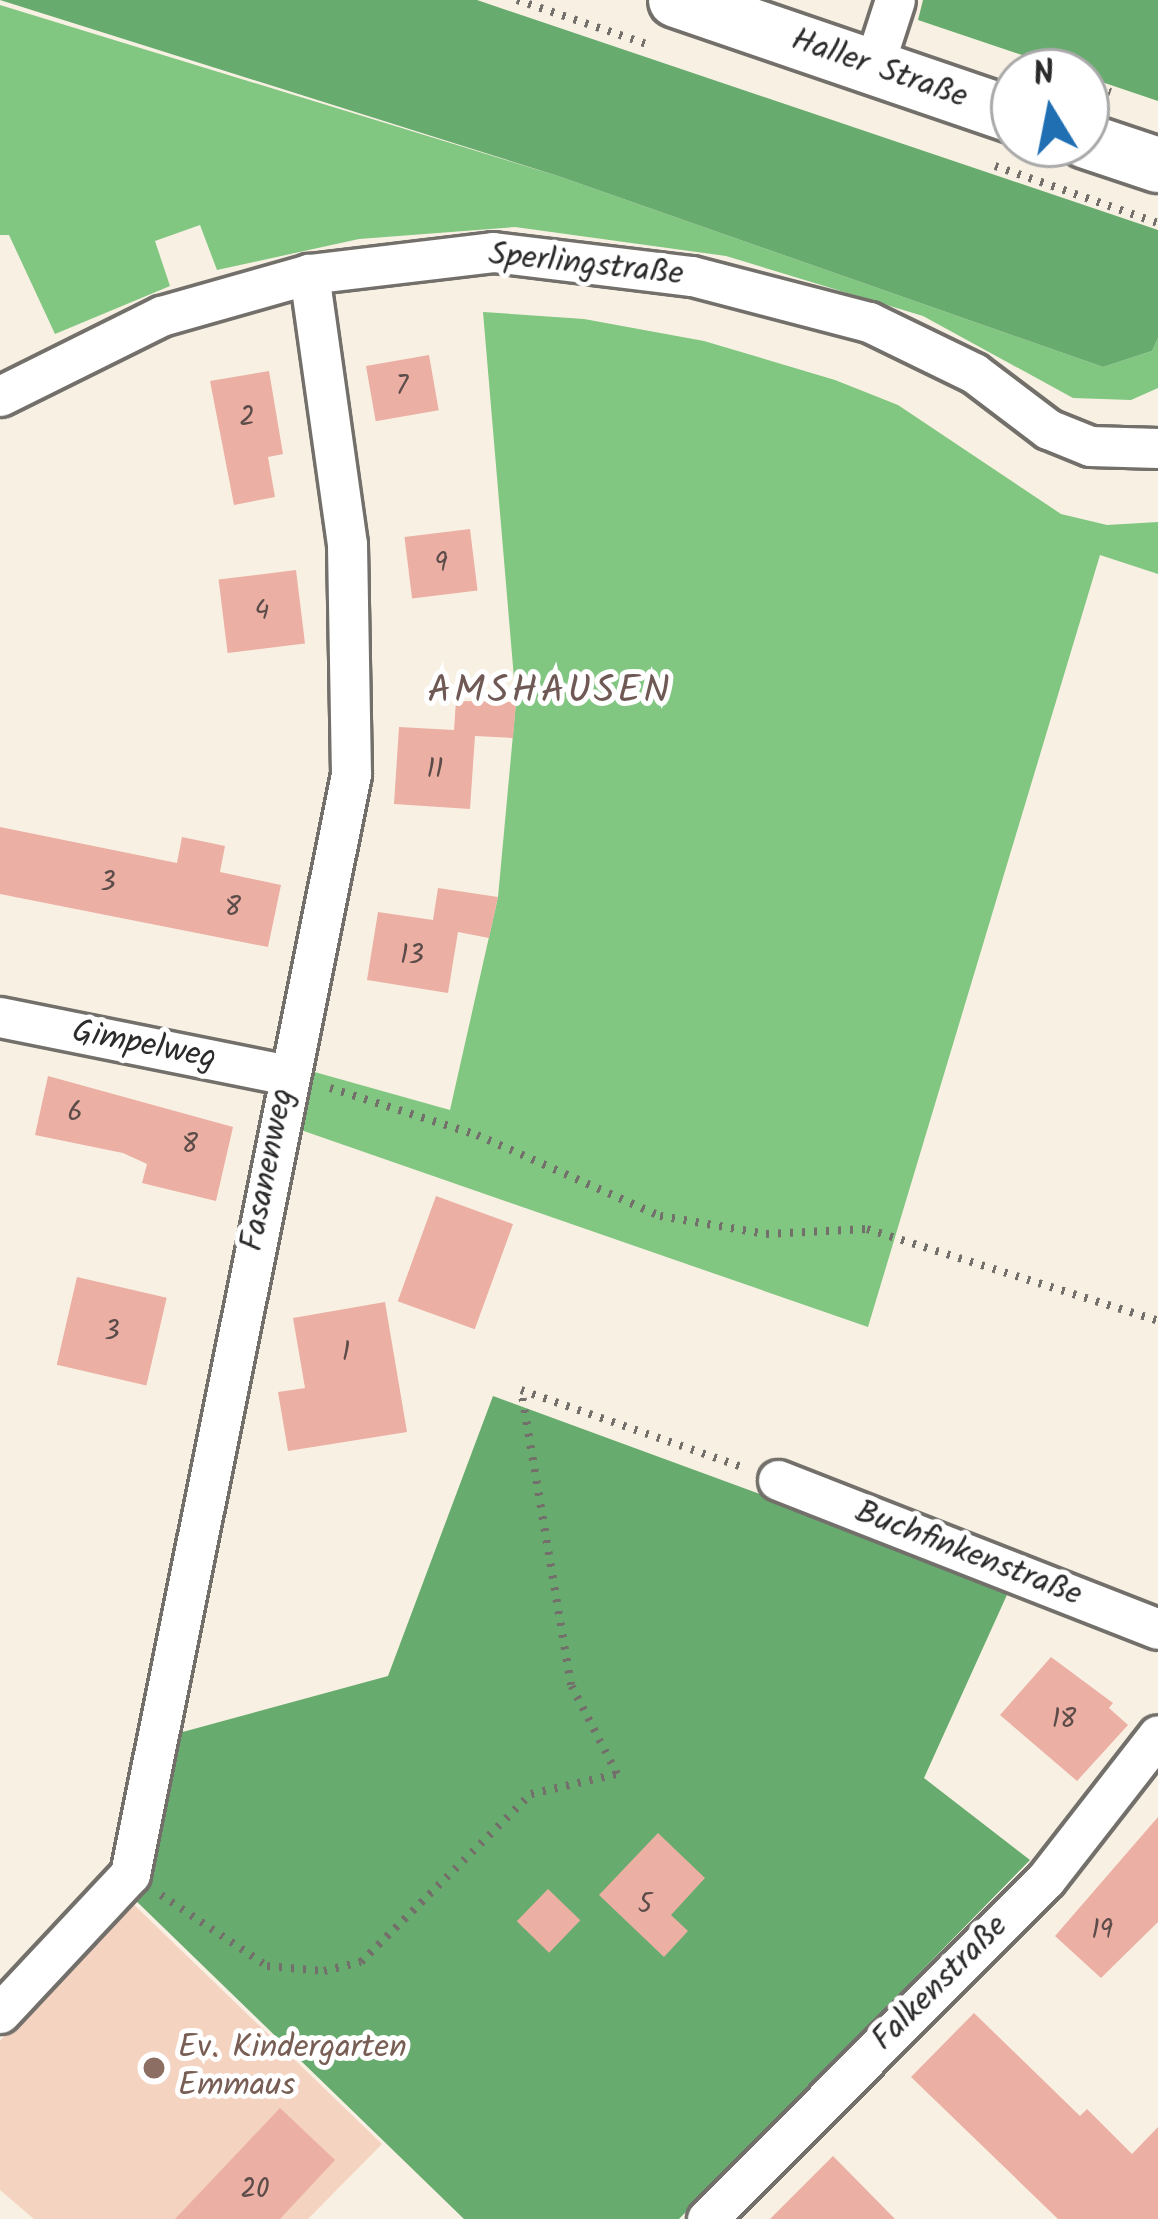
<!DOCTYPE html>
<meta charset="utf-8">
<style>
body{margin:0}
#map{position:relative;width:1158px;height:2219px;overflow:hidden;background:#f8f1e3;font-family:Kalam,sans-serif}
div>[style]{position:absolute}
.built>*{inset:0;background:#f5d3c1}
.green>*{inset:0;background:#81c681}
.forest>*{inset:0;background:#68ab6f}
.building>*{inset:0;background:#ecafa4;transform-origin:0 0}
.path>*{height:8px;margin-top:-4px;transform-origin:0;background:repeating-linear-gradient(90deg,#73706b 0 3px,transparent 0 12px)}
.roads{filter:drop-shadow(3px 0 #73706b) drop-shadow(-3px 0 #73706b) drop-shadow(0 3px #73706b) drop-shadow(0 -3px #73706b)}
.street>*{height:39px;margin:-19.5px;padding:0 19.5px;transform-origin:19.5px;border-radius:19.5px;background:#fff}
.secondary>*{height:54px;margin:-27px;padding:0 27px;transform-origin:27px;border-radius:27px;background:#fff}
.dots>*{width:33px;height:33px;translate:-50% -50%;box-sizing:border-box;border:6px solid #fff;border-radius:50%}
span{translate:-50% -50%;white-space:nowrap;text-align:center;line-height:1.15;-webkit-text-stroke:10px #fff;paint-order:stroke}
.number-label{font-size:27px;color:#5b4c49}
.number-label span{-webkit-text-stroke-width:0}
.street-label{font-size:33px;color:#2b2b2b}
.education-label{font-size:33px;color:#785e54}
.left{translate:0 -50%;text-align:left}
.quarter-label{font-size:39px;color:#6f5955;letter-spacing:3px}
.north{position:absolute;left:990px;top:48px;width:120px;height:120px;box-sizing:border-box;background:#fff;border:3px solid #aaa;border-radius:50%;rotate:350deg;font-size:33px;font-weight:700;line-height:48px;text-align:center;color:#2b2b2b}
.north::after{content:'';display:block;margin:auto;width:42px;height:54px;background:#1f6fb2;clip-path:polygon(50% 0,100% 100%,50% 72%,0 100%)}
</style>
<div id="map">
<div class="built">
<i style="clip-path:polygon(125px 1896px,382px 2144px,308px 2219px,34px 2219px,0 2190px,0 2041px)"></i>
</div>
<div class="green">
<i style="clip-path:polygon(0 5px,558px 176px,1103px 367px,1152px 351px,1158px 338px,1158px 388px,1131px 400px,1073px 398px,923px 316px,726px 256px,515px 227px,359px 239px,217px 270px,200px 225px,155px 241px,170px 286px,55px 334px,9px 235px,0 235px)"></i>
<i style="clip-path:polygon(483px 312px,584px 319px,704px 341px,835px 380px,898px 405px,1061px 514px,1107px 525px,1158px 522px,1158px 574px,1100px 555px,868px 1327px,298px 1129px,311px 1071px,450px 1110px,498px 897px,516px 702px)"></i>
</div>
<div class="forest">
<i style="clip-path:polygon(0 0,477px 0,1158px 230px,1158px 338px,1152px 351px,1103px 367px,558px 176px)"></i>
<i style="clip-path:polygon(923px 0,1158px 0,1158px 101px,918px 20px)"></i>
<i style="clip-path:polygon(493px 1396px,1011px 1586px,924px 1778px,1030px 1860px,679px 2219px,464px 2219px,130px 1895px,151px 1877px,179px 1733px,388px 1676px)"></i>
</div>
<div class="building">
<i style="left:429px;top:355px;width:56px;height:64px;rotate:80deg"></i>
<i style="clip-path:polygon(269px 371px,283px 454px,268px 457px,275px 497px,234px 505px,210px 381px)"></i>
<i style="left:470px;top:529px;width:62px;height:66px;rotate:83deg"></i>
<i style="left:296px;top:570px;width:74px;height:78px;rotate:83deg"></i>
<i style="clip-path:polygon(456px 701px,516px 702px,513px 738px,475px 736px,470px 809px,394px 804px,399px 727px,454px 730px)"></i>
<i style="clip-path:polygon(0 827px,177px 863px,182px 837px,225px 846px,220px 872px,281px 885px,268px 947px,0 894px)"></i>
<i style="clip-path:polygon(438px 888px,498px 897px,489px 938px,458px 932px,448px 993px,367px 980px,378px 912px,433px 920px)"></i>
<i style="clip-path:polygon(48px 1076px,233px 1127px,216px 1201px,142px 1183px,147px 1164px,123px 1153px,35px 1135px)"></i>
<i style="left:436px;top:1196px;width:82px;height:112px;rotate:20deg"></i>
<i style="left:77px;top:1277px;width:92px;height:90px;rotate:13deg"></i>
<i style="clip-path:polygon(385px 1302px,407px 1432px,288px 1451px,278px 1392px,305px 1388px,293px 1318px)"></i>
<i style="clip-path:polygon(1051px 1657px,1113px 1703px,1109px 1708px,1128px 1725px,1077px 1781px,1000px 1715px)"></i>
<i style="clip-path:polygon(1158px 1817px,1158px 1922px,1101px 1978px,1055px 1936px)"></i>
<i style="clip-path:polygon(658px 1833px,705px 1878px,671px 1915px,688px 1931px,664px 1957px,599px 1895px)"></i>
<i style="left:548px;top:1889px;width:45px;height:45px;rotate:44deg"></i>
<i style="clip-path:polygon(974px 2013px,1080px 2116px,1087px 2109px,1132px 2154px,1158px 2127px,1158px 2219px,1058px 2219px,911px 2077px)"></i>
<i style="clip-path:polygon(280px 2108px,335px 2160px,280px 2219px,175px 2219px)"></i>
<i style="clip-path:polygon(833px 2156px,895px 2219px,770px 2219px)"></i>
</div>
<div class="path">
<i style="left:517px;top:0;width:143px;rotate:18.8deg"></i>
<i style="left:1031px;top:65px;width:22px;rotate:18deg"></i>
<i style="left:1086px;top:84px;width:26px;rotate:18deg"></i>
<i style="left:995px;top:166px;width:173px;rotate:19.3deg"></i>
<i style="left:330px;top:1088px;width:154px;rotate:17.7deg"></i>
<i style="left:477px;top:1135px;width:200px;rotate:23.9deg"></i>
<i style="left:660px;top:1216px;width:108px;rotate:9.6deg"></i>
<i style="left:766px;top:1234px;width:101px;rotate:-2.8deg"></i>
<i style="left:867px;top:1229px;width:305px;rotate:17.5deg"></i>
<i style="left:161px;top:1895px;width:128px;rotate:33.8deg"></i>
<i style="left:267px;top:1966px;width:57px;rotate:5deg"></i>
<i style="left:324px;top:1971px;width:38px;rotate:-14deg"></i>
<i style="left:361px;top:1962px;width:239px;rotate:-44.7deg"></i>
<i style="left:531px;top:1794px;width:88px;rotate:-13.1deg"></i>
<i style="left:617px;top:1774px;width:100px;rotate:-117.3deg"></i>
<i style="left:571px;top:1685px;width:299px;rotate:-99.6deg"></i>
<i style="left:521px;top:1390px;width:234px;rotate:19.2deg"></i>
</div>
<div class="roads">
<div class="street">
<i style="left:873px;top:68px;width:71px;rotate:-72.1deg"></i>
<i style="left:0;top:396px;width:180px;rotate:-26.4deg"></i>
<i style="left:161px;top:316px;width:154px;rotate:-15.8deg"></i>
<i style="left:309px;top:274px;width:185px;rotate:-6.8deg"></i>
<i style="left:493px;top:252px;width:200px;rotate:6.9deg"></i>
<i style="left:692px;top:276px;width:183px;rotate:14.6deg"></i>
<i style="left:869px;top:322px;width:117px;rotate:25.9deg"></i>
<i style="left:974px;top:373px;width:93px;rotate:37.1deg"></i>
<i style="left:1048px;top:429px;width:45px;rotate:22deg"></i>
<i style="left:1090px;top:446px;width:68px;rotate:1.7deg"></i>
<i style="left:0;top:1017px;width:294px;rotate:11.4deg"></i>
<i style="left:778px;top:1480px;width:408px;rotate:21.4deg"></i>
<i style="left:0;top:2013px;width:190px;rotate:-46.9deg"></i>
<i style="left:130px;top:1874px;width:1122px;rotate:-78.64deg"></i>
<i style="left:351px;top:774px;width:230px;rotate:-91deg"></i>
<i style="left:347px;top:544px;width:273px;rotate:-98deg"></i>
<i style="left:707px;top:2219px;width:480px;rotate:-45.1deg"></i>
<i style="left:1046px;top:1879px;width:182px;rotate:-52.1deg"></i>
</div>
<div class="secondary">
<i style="left:676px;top:0;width:357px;rotate:18.9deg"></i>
<i style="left:1086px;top:141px;width:76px;rotate:18.4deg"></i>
</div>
</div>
<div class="dots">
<i style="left:154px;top:2068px;background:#8d6e63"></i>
</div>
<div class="number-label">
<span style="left:402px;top:387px">7</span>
<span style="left:247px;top:418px">2</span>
<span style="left:441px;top:564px">9</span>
<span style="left:262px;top:612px">4</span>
<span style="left:435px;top:770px">11</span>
<span style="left:108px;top:883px">3</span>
<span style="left:233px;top:908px">8</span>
<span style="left:412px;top:956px">13</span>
<span style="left:75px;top:1113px">6</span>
<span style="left:190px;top:1145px">8</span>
<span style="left:112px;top:1332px">3</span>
<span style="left:346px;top:1353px">1</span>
<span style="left:1064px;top:1720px">18</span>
<span style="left:645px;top:1905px">5</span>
<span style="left:1102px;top:1931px">19</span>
<span style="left:255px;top:2190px">20</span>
</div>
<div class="street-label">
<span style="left:879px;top:70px;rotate:19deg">Haller Straße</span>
<span style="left:586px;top:266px;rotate:6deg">Sperlingstraße</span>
<span style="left:144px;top:1046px;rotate:11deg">Gimpelweg</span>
<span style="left:269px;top:1170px;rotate:-79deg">Fasanenweg</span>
<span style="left:968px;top:1555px;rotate:21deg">Buchfinkenstraße</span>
<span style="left:941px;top:1984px;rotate:-45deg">Falkenstraße</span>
</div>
<div class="education-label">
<span class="left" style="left:178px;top:2068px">Ev. Kindergarten<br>Emmaus</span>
</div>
<div class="quarter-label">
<span style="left:550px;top:692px">AMSHAUSEN</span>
</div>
<div class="north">N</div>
</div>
